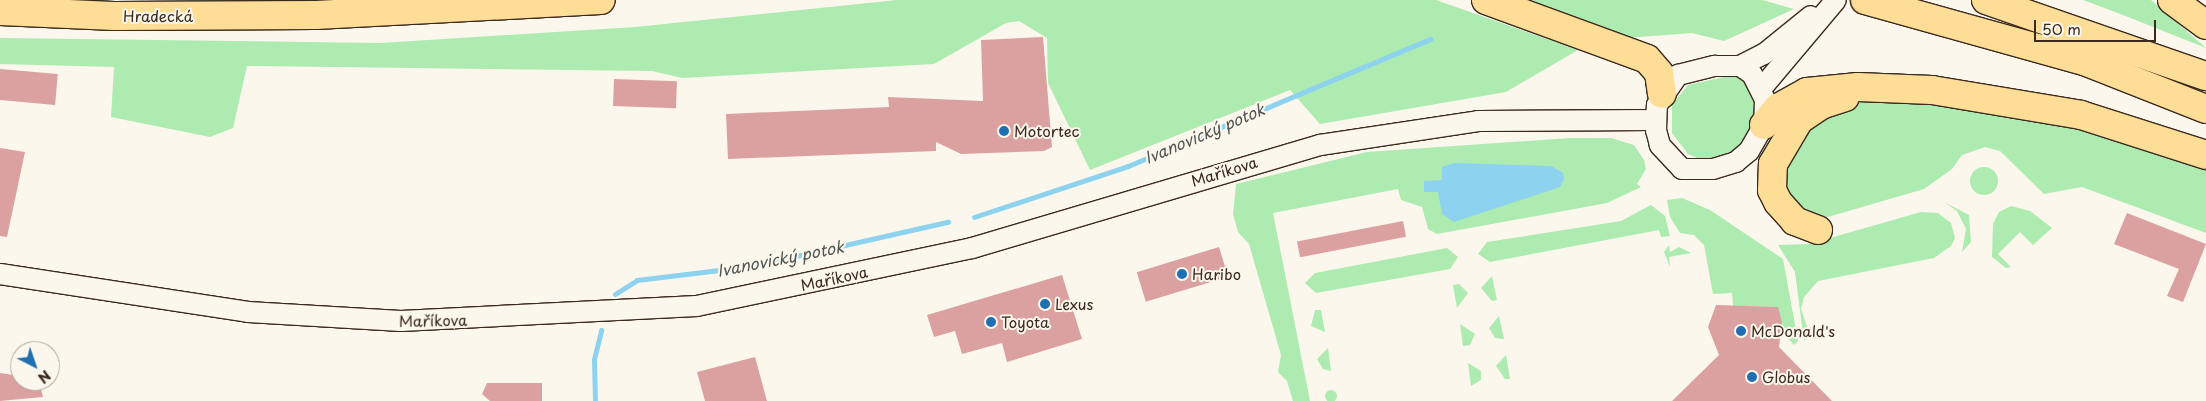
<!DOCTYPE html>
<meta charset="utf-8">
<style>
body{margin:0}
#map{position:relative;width:2206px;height:401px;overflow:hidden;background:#fbf7ec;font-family:"Playpen Sans",sans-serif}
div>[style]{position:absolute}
.green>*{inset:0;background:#adebb1}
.round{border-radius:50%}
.water>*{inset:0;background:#8dd2ef}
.stream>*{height:5px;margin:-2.5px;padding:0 2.5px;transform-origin:2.5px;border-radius:2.5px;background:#8dd2ef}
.building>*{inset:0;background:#dba1a0;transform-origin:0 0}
.roads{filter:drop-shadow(1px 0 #3b2a1e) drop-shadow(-1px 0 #3b2a1e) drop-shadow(0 1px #3b2a1e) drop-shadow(0 -1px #3b2a1e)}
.minor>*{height:20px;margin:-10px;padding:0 10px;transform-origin:10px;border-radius:10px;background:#fbf7ec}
.highway>*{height:28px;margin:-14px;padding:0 14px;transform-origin:14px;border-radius:14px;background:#fedd96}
.dots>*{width:14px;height:14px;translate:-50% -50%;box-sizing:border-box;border:2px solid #fbf7ec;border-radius:50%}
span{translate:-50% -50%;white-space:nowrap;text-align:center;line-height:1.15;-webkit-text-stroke:4px #fbf7ec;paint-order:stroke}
.street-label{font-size:15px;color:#3b2a1e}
.poi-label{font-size:15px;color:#3b2a1e}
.left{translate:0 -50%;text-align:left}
.water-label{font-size:16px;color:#505452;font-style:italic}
.north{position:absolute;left:10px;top:341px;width:50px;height:50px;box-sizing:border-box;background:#fbf7ec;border:1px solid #aea59a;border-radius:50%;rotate:139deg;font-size:14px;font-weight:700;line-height:20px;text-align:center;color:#3b2a1e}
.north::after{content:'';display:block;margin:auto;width:18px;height:22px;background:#1f6fb2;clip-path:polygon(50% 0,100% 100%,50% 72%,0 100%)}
.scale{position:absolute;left:2034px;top:20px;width:122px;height:22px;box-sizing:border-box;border:2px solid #3b2a1e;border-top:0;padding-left:6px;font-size:15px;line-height:18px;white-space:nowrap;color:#3b2a1e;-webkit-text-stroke:4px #fbf7ec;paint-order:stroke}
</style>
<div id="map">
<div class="green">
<i style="clip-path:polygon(897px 0,1436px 0,1578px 50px,1506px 92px,1320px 124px,1290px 90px,1090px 170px,1048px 83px,1047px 38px,1019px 21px,1006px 23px,934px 64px,682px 78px,652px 71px,247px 66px,233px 128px,210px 137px,111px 117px,114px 67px,0 64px,0 38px,381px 43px,635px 27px)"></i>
<i style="clip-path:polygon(1531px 0,1762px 0,1794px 9px,1724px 41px,1692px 33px,1626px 38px)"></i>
<i style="clip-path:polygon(2083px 0,2151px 0,2206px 48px,2123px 15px)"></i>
<i style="clip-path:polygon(1737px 74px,1745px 77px,1757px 103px,1757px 120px,1749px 140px,1726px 158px,1702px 160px,1688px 154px,1672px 133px,1672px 105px,1688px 85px)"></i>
<i style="clip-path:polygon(1858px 101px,1951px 102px,2074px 125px,2206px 167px,2206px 233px,2082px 187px,2044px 194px,2000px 151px,1985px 147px,1962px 155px,1952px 169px,1924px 189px,1821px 219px,1799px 216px,1778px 174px,1808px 120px)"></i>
<i style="clip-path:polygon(1570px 138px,1611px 138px,1634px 145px,1644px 160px,1646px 169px,1637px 184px,1641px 187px,1607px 203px,1437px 234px,1428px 229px,1422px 207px,1401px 200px,1398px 189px,1273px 213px,1310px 401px,1293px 401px,1287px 381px,1278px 372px,1281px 355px,1249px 244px,1238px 232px,1233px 214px,1236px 184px,1367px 152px)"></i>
<i class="round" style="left:1970px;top:167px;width:28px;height:28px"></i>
<i style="clip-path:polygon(1682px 198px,1710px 210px,1783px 259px,1798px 341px,1794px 345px,1783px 333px,1777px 307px,1733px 306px,1732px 293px,1713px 294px,1704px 245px,1694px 235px,1680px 233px,1670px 217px,1667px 200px)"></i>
<i style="clip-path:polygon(1944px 202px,1969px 215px,1971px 242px,1962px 252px,1966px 229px,1957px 211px)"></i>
<i style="clip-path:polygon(1651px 205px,1665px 216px,1670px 236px,1661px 237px,1659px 230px,1490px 262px,1478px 254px,1487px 242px,1621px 221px)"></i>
<i style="clip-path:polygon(2011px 206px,2030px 211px,2052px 228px,2033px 245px,2020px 232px,1998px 254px,2011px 267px,2006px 268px,1992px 257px,1993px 224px,1999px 212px)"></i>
<i style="clip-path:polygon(1921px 212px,1938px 213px,1951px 223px,1955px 238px,1951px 246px,1934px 258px,1818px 281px,1804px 297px,1801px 309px,1810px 335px,1804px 341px,1795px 272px,1778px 245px,1809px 244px)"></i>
<i style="clip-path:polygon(1669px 245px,1670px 252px,1679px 247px,1691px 253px,1669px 257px,1670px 267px,1664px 252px)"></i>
<i style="clip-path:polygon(1447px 248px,1458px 257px,1450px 269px,1316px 293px,1305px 283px,1315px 273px)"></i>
<i style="clip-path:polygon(1492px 276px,1497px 300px,1492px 301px,1481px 288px)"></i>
<i style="clip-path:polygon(1459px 284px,1468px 293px,1457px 308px,1453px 285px)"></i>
<i style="clip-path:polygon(1315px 310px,1321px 310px,1325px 332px,1311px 326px)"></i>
<i style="clip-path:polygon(1499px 316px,1504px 339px,1495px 338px,1489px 328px)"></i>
<i style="clip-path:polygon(1460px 324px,1475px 334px,1470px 345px,1463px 346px)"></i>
<i style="clip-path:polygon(1328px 348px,1331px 371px,1323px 369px,1317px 359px)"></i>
<i style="clip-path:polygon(1506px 355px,1510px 379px,1505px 379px,1496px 366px)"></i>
<i style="clip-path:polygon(1468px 363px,1481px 371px,1481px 380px,1471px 386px)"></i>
<i class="round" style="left:1325px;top:390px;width:12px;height:12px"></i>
</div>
<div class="water">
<i style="clip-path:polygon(1454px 163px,1551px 166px,1563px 173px,1564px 179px,1560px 187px,1454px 222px,1442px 214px,1438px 192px,1424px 192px,1424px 181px,1442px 180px,1442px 167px)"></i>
</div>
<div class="stream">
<i style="left:974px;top:217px;width:162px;rotate:-18.3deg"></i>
<i style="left:1128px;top:166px;width:328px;rotate:-22.8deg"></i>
<i style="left:615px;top:294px;width:26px;rotate:-32deg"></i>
<i style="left:637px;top:280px;width:116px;rotate:-6.9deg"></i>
<i style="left:752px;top:266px;width:201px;rotate:-12.7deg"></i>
<i style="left:595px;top:401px;width:42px;rotate:-91.4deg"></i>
<i style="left:594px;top:359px;width:30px;rotate:-76deg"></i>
</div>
<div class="building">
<i style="clip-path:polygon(1043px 37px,1052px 147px,1044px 151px,961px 154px,936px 142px,936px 151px,728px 159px,726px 114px,889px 107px,888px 97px,983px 101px,981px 40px)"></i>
<i style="left:0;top:69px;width:58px;height:31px;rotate:5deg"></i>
<i style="left:614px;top:79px;width:63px;height:27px;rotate:2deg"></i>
<i style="clip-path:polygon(0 148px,25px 152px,7px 237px,0 236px)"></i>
<i style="clip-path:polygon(2127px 213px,2206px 244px,2183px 302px,2167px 296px,2179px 269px,2114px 244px)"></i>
<i style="left:1403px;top:221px;width:16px;height:108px;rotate:79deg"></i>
<i style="left:1219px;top:247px;width:31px;height:86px;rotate:73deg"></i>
<i style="clip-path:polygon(1062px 275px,1082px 339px,1007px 362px,1002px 343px,962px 354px,955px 331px,934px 337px,927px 315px)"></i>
<i style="clip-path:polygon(1716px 305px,1778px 307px,1782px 322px,1779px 347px,1832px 401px,1672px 401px,1719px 355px,1708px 327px)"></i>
<i style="clip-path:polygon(755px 357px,767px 401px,705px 401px,697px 372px)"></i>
<i style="clip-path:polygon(0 373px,20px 376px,20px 381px,39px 381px,43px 397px,0 401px)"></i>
<i style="clip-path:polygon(487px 383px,542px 383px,542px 401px,490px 401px,482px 394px)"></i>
</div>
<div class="roads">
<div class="minor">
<i style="left:1715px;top:66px;width:25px"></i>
<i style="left:1740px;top:66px;width:14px;rotate:34deg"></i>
<i style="left:1752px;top:74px;width:29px;rotate:63deg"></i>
<i style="left:1765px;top:100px;width:25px;rotate:92deg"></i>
<i style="left:1764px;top:125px;width:30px;rotate:120deg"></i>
<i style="left:1749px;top:151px;width:17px;rotate:140deg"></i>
<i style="left:1736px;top:162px;width:24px;rotate:163deg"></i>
<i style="left:1713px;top:169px;width:31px;rotate:180deg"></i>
<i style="left:1682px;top:169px;width:33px;rotate:-133deg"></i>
<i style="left:1660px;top:145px;width:16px;rotate:-105deg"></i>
<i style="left:1656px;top:130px;width:25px;rotate:-88deg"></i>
<i style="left:1657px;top:105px;width:37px;rotate:-55deg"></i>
<i style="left:1678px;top:75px;width:38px;rotate:-14deg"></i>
<i style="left:1740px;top:66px;width:27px;rotate:-27deg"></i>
<i style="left:1764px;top:54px;width:60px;rotate:-39deg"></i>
<i style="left:1761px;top:89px;width:116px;rotate:-49.9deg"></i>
<i style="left:0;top:274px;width:251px;rotate:8.7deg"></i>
<i style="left:248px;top:312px;width:153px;rotate:3.4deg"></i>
<i style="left:401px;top:321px;width:296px;rotate:-2.9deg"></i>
<i style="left:697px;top:306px;width:281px;rotate:-11.9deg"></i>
<i style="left:972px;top:248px;width:363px;rotate:-16.5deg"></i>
<i style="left:1320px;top:145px;width:160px;rotate:-8.6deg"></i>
<i style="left:1478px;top:121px;width:177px;rotate:-0.3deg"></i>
</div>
<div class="highway">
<i style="left:1486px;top:0;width:171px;rotate:20.1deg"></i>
<i style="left:1647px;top:59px;width:18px;rotate:49deg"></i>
<i style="left:1659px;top:73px;width:21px;rotate:82deg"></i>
<i style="left:1865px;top:0;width:227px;rotate:15.6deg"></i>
<i style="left:2084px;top:61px;width:131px;rotate:21.5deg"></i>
<i style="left:1986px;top:0;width:233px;rotate:19.1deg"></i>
<i style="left:2172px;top:0;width:42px;rotate:36.3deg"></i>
<i style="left:0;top:11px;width:114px;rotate:2.5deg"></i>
<i style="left:114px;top:16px;width:202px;rotate:-0.3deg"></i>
<i style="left:316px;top:15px;width:285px;rotate:-3deg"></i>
<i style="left:1764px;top:125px;width:22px;rotate:-51deg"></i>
<i style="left:1778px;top:108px;width:33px;rotate:-29deg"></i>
<i style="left:1807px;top:92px;width:51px;rotate:-5.6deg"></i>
<i style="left:1858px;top:87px;width:74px;rotate:2.3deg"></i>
<i style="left:1932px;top:90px;width:151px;rotate:9.5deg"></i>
<i style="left:2081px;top:115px;width:131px;rotate:17.7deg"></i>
<i style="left:1818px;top:230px;width:25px;rotate:-159deg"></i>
<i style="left:1795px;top:221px;width:25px;rotate:-132deg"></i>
<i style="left:1778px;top:202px;width:13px;rotate:-117deg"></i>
<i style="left:1772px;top:190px;width:26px;rotate:-88deg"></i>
<i style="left:1773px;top:164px;width:51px;rotate:-59.4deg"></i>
<i style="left:1799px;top:120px;width:27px;rotate:-34deg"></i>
<i style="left:1821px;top:105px;width:25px;rotate:-18deg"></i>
</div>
</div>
<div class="dots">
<i style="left:1004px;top:131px;background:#1f6fb2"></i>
<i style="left:1182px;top:274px;background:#1f6fb2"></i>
<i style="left:1045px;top:304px;background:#1f6fb2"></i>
<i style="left:991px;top:322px;background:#1f6fb2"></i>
<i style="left:1741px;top:331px;background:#1f6fb2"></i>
<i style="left:1752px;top:377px;background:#1f6fb2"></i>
</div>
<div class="street-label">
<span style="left:158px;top:16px">Hradecká</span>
<span style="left:1224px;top:171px;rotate:-17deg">Maříkova</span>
<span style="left:834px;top:278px;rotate:-12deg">Maříkova</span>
<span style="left:433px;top:320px;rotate:-1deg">Maříkova</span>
</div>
<div class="poi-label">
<span class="left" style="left:1014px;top:131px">Motortec</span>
<span class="left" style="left:1192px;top:274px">Haribo</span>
<span class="left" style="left:1055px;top:304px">Lexus</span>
<span class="left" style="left:1001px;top:322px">Toyota</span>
<span class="left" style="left:1751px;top:331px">McDonald's</span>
<span class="left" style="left:1762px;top:377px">Globus</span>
</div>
<div class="water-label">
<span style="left:1204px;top:133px;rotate:-23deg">Ivanovický potok</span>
<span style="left:780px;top:258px;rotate:-11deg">Ivanovický potok</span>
</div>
<div class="north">N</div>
<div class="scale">50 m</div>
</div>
